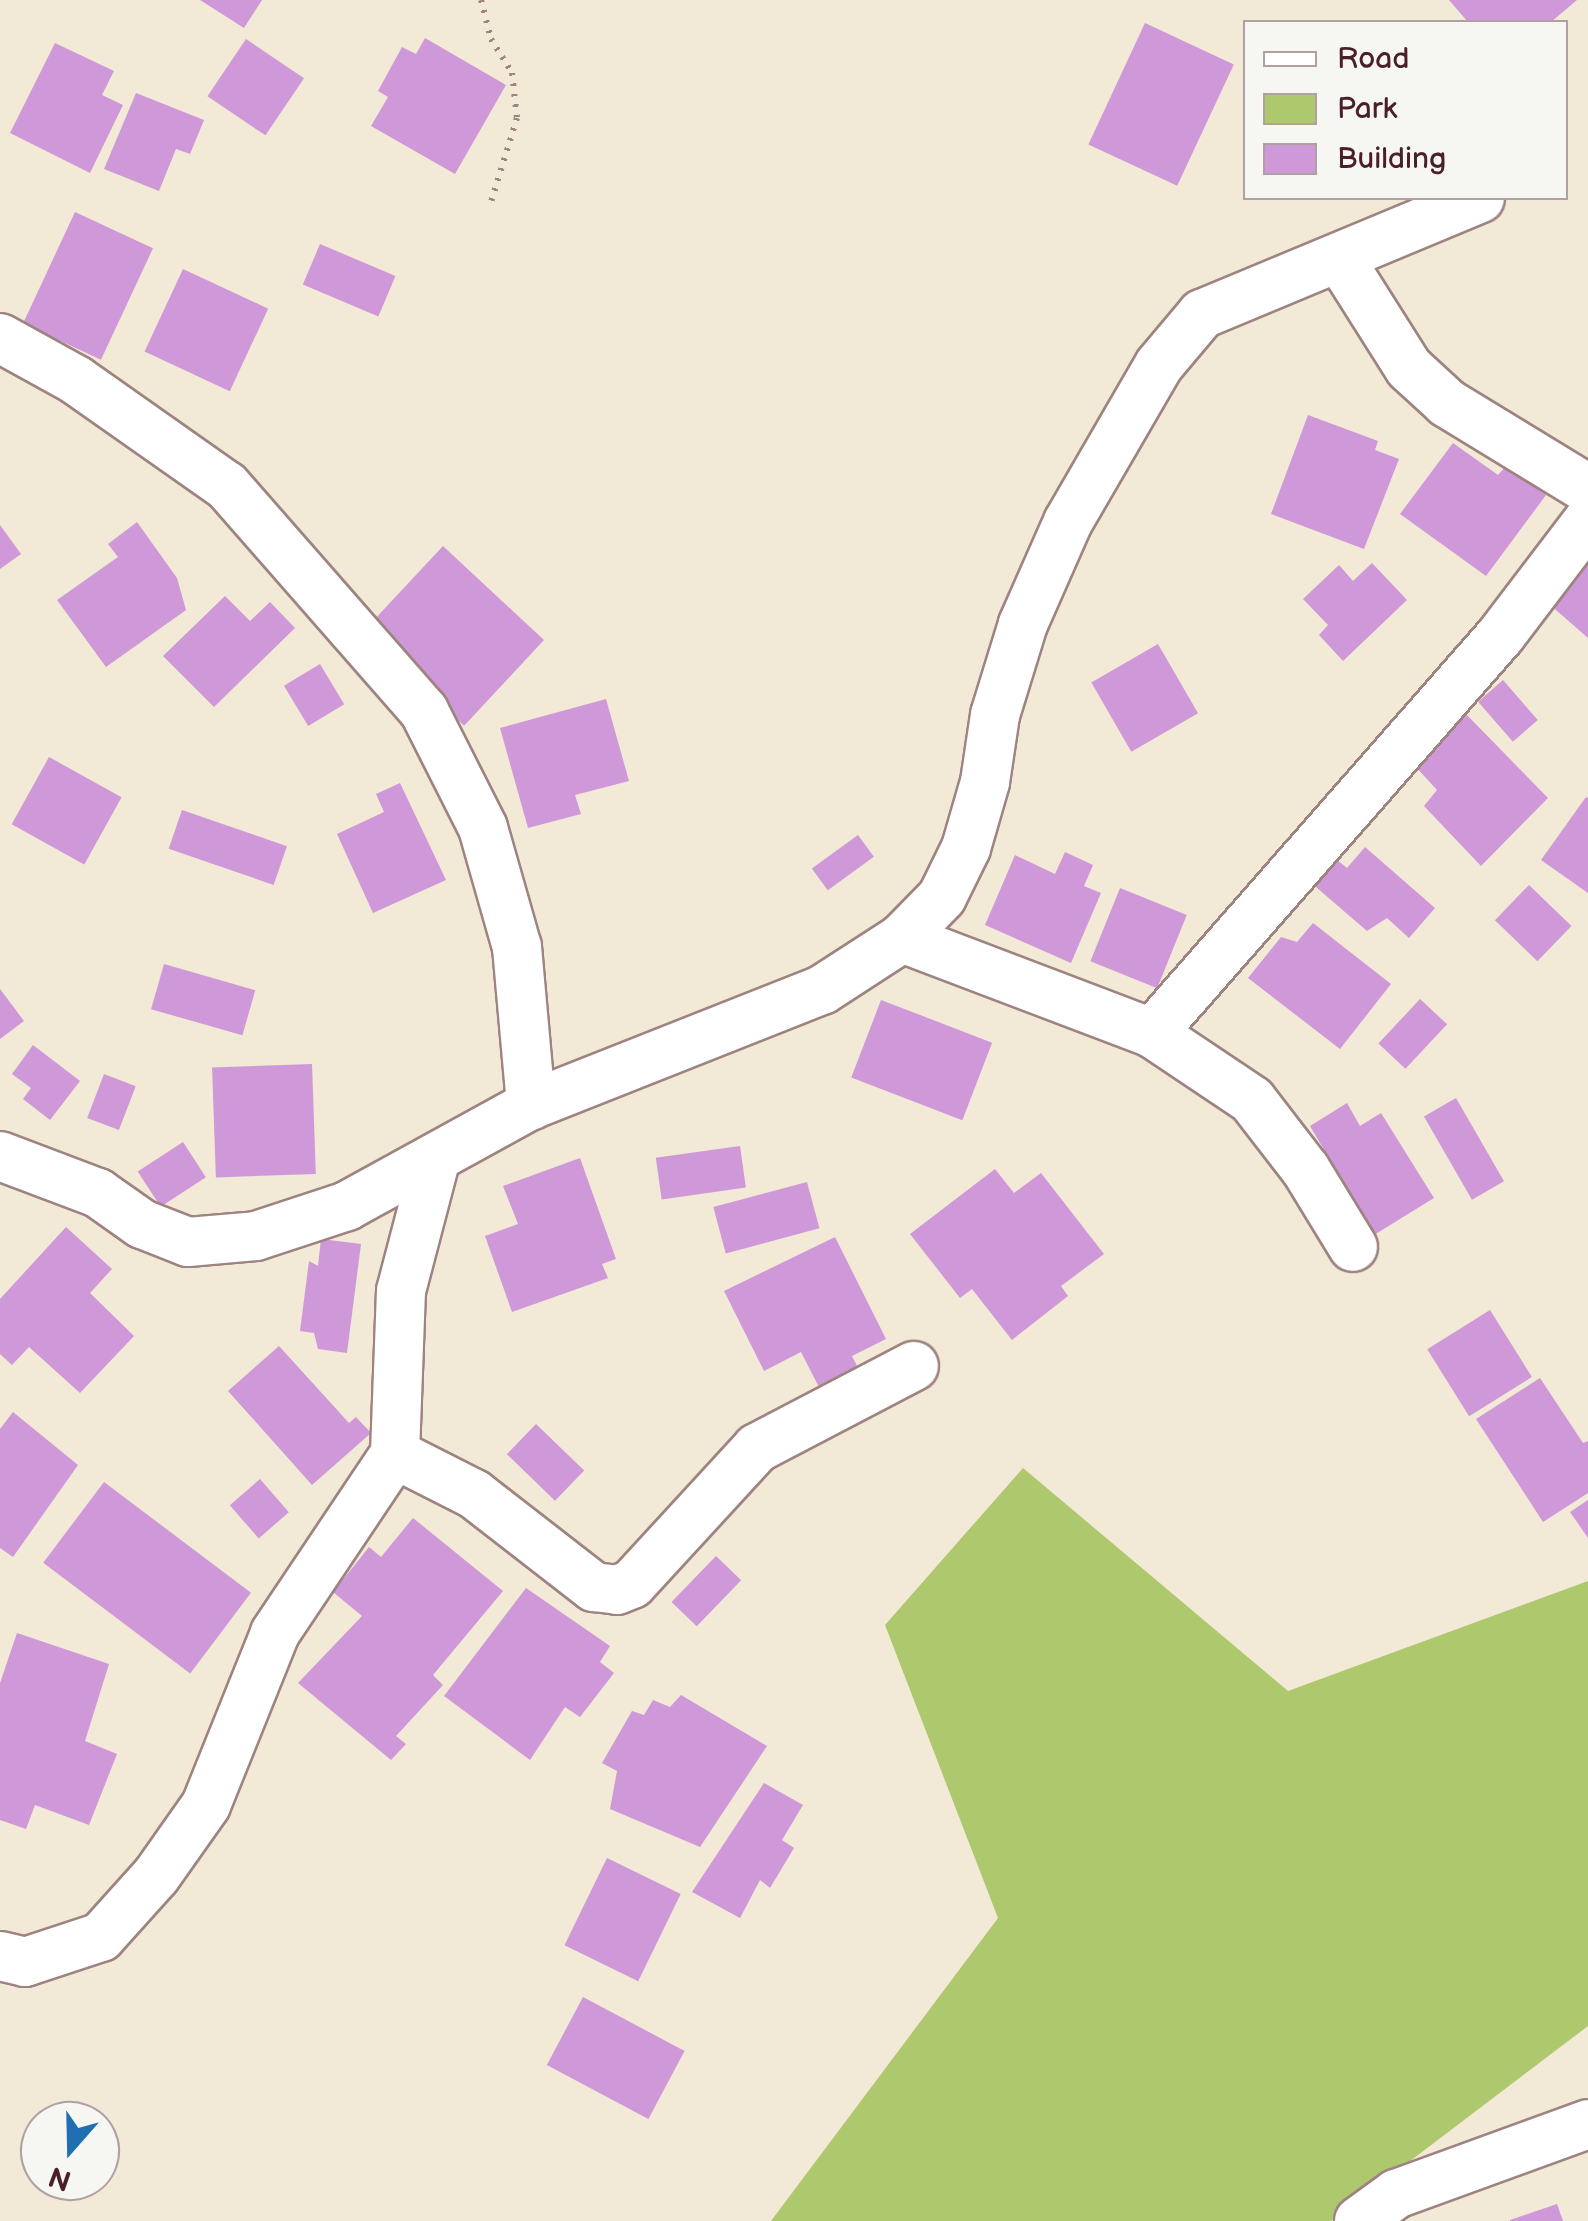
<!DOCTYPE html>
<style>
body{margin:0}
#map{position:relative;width:1588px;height:2221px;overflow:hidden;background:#f2e9d6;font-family:"Balsamiq Sans",sans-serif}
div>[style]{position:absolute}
.green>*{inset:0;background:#aec86e}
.building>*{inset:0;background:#cf98d8;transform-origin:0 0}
.path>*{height:6px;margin-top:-3px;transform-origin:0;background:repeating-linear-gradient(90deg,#9e8480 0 2.5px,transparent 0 10.5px)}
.roads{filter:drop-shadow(2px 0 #9e8480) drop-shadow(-2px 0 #9e8480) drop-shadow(0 2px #9e8480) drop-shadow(0 -2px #9e8480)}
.street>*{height:48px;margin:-24px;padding:0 24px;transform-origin:24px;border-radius:24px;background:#fff}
span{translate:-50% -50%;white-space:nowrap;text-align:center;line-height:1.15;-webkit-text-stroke:9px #f6f6f2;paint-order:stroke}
.legend{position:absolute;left:1243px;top:20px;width:325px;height:180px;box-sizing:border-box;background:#f6f6f2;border:2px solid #b1a0a2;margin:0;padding:12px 18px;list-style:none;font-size:30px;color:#4a1f2b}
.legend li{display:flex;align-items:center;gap:20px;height:50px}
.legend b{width:50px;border:2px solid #b1a0a2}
.north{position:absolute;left:20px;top:2101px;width:100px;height:100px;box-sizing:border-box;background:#f6f6f2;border:2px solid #b1a0a2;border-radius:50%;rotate:200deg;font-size:28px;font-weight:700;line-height:40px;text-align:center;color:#4a1f2b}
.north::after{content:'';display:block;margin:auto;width:35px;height:45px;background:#1f6fb2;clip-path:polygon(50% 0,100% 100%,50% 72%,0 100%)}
</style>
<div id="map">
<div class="green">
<i style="clip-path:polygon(1023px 1468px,1288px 1691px,1588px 1581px,1588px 2026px,1331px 2221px,771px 2221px,998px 1918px,885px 1625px)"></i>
</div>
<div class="building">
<i style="clip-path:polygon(200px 0,262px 0,244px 28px)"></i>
<i style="clip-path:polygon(1449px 0,1577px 0,1551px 22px,1468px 22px)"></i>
<i style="left:1145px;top:23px;width:98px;height:134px;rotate:25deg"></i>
<i style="clip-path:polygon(425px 38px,506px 85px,455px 174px,371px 126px,388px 97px,378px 91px,402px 47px,416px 54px)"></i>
<i style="left:246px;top:39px;width:70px;height:69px;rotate:34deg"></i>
<i style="clip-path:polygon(55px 43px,114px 71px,102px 95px,123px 105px,90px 173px,10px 133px)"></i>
<i style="clip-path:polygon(136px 93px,204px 120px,190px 154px,176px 149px,159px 191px,104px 169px)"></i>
<i style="left:75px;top:212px;width:86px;height:123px;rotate:25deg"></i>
<i style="left:320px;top:244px;width:82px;height:44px;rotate:23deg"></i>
<i style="left:183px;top:269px;width:94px;height:91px;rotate:25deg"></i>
<i style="clip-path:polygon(1308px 415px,1378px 441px,1375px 450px,1399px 459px,1364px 549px,1271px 514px)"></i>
<i style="clip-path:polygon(1453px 443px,1498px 475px,1506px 466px,1546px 495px,1486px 576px,1400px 514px)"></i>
<i style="clip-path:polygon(137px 522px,177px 578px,186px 610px,106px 667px,57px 600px,118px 557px,108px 544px)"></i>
<i style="clip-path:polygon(0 525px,21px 554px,0 569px)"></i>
<i style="left:443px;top:546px;width:138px;height:117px;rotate:43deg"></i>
<i style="clip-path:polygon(1588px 559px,1588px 638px,1548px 603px)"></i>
<i style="clip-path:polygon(1372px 563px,1407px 600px,1343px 661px,1319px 635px,1328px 625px,1303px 599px,1339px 565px,1353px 581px)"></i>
<i style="clip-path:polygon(225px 596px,250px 621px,270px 602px,295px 628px,214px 707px,163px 656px)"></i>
<i style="left:1158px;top:644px;width:80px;height:77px;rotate:60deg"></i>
<i style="left:320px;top:664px;width:47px;height:42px;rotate:59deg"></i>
<i style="left:1503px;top:680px;width:53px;height:33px;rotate:49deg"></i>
<i style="clip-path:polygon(606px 699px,629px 781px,575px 795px,581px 814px,528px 828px,500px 728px)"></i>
<i style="clip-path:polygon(1464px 712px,1548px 798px,1481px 866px,1424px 806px,1437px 790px,1415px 766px)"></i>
<i style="left:49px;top:757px;width:83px;height:77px;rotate:29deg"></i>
<i style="clip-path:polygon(400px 783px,446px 880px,373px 913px,337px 834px,384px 812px,376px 794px)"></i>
<i style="clip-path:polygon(1586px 797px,1588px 798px,1588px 893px,1541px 860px)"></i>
<i style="left:182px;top:810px;width:111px;height:41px;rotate:19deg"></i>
<i style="left:858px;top:835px;width:27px;height:57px;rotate:54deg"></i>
<i style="clip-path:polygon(1365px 847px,1435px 908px,1409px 938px,1387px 918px,1367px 931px,1309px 881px,1331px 855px,1347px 868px)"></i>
<i style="clip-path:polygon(1065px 852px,1093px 865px,1084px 886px,1101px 893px,1071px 963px,985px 925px,1015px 855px,1055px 874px)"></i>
<i style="left:1529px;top:885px;width:59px;height:49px;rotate:44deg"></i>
<i style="left:1120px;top:888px;width:72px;height:79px;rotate:22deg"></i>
<i style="clip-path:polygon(1313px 923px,1391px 984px,1340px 1049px,1248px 978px,1281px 937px,1297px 942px)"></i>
<i style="left:164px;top:964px;width:95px;height:47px;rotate:16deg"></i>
<i style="clip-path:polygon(0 989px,24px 1021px,0 1039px)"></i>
<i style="left:1420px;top:999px;width:37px;height:61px;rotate:43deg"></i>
<i style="left:881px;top:1000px;width:119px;height:83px;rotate:21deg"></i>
<i style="clip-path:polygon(33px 1045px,80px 1081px,50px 1120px,23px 1099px,31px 1088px,12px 1074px)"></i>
<i style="left:312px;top:1064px;width:110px;height:100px;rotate:88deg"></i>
<i style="left:104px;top:1074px;width:34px;height:47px;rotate:21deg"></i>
<i style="left:1456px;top:1098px;width:96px;height:37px;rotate:60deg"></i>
<i style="clip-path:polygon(1347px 1103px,1360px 1126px,1381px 1113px,1434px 1198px,1374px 1235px,1361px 1211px,1350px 1215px,1308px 1156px,1323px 1148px,1310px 1126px)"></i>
<i style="left:183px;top:1142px;width:42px;height:54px;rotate:57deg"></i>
<i style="left:740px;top:1146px;width:42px;height:85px;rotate:82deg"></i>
<i style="clip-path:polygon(580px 1158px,616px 1259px,602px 1264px,608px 1278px,512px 1312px,485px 1236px,518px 1224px,503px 1186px)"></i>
<i style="clip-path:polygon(995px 1169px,1014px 1193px,1041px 1173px,1104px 1254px,1061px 1286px,1068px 1296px,1012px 1340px,972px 1289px,960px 1298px,910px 1234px)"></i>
<i style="left:807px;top:1182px;width:48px;height:97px;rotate:75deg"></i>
<i style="clip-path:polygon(66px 1227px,112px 1269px,90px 1293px,134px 1336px,80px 1393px,29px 1347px,12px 1365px,0 1354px,0 1299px)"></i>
<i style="clip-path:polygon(835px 1237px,886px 1339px,852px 1356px,863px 1378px,824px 1397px,801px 1352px,764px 1371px,724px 1291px)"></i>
<i style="clip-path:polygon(321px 1239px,361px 1244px,347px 1353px,318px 1349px,314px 1333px,300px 1331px,309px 1261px,318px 1266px)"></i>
<i style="left:1490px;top:1310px;width:79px;height:74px;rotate:58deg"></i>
<i style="clip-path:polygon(279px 1346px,349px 1423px,356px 1417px,371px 1433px,312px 1485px,228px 1391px)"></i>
<i style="clip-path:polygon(1540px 1378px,1583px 1443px,1588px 1441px,1588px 1493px,1543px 1522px,1476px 1419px)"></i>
<i style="clip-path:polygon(13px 1412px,78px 1465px,13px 1557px,0 1548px,0 1429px)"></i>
<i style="left:536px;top:1424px;width:67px;height:42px;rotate:44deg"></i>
<i style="left:260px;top:1479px;width:44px;height:40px;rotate:49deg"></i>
<i style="left:104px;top:1482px;width:184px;height:101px;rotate:37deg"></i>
<i style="clip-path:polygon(1588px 1500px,1588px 1538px,1570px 1512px)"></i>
<i style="clip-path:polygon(413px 1518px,503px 1591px,433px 1675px,443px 1685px,396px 1736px,406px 1744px,391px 1760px,298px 1683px,362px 1616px,333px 1592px,369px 1547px,381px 1557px)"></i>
<i style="left:716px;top:1556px;width:35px;height:64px;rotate:44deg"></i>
<i style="clip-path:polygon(526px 1588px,610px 1646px,600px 1662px,614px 1673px,580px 1717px,565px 1707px,530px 1760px,444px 1696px)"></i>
<i style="clip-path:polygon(17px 1633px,109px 1664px,85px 1741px,117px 1754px,89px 1825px,35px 1805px,26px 1829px,0 1820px,0 1683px)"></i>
<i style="clip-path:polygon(681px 1695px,767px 1746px,700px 1847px,610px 1809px,617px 1771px,602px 1763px,632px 1711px,644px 1715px,653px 1700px,670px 1707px)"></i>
<i style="clip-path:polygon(764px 1783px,803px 1805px,782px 1840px,794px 1848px,770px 1888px,760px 1880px,740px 1918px,692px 1892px)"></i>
<i style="left:607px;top:1858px;width:82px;height:97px;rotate:26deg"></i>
<i style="left:583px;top:1997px;width:115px;height:77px;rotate:28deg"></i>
<i style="clip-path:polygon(1557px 2204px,1563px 2221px,1510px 2221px,1510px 2220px)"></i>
</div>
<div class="path">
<i style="left:481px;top:0;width:40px;rotate:75.6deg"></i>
<i style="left:491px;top:39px;width:40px;rotate:58deg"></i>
<i style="left:512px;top:73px;width:45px;rotate:83.7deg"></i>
<i style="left:517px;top:118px;width:88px;rotate:107.2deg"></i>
</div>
<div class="roads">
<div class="street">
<i style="left:1340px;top:259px;width:129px;rotate:57.7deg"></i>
<i style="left:1409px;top:368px;width:52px;rotate:42.6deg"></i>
<i style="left:1447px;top:403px;width:165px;rotate:31.4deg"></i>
<i style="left:0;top:338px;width:87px;rotate:28.9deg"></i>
<i style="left:76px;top:380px;width:184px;rotate:35.1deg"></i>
<i style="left:227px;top:486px;width:299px;rotate:48.8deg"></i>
<i style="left:424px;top:711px;width:131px;rotate:63.2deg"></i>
<i style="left:483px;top:828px;width:124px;rotate:74.1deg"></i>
<i style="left:517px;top:947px;width:159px;rotate:84.9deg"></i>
<i style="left:902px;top:938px;width:267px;rotate:20.8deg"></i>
<i style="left:1152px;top:1033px;width:120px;rotate:33.8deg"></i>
<i style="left:1252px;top:1100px;width:88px;rotate:52.4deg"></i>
<i style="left:1306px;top:1170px;width:90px;rotate:58.6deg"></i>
<i style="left:1152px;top:1033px;width:529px;rotate:-48.75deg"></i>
<i style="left:1501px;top:635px;width:143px;rotate:-52.7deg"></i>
<i style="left:0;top:1156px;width:105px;rotate:20.7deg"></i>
<i style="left:98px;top:1193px;width:54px;rotate:35.2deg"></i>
<i style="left:142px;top:1224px;width:49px;rotate:21.4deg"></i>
<i style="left:188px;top:1242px;width:68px;rotate:-5deg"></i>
<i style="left:256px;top:1236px;width:96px;rotate:-18.2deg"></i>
<i style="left:347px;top:1206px;width:210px;rotate:-28.8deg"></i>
<i style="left:531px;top:1105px;width:313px;rotate:-21.6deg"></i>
<i style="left:822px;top:990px;width:95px;rotate:-33deg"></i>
<i style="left:902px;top:938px;width:57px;rotate:-45.7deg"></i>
<i style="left:942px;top:897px;width:55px;rotate:-63.9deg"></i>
<i style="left:966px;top:848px;width:69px;rotate:-73.9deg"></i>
<i style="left:985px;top:782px;width:68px;rotate:-81.5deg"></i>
<i style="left:995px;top:715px;width:95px;rotate:-72.9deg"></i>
<i style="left:1023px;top:624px;width:111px;rotate:-66.2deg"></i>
<i style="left:1068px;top:522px;width:181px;rotate:-59.9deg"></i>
<i style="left:1159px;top:365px;width:67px;rotate:-49.9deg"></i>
<i style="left:1202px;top:314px;width:301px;rotate:-22.6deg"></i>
<i style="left:395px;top:1454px;width:89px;rotate:26.9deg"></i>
<i style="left:474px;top:1494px;width:152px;rotate:37.8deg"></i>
<i style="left:594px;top:1587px;width:23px;rotate:7deg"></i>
<i style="left:617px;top:1590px;width:16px;rotate:-22deg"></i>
<i style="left:632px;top:1584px;width:185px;rotate:-47.4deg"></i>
<i style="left:757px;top:1448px;width:177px;rotate:-27.6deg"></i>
<i style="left:0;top:1956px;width:26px;rotate:13deg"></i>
<i style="left:25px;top:1962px;width:80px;rotate:-18.2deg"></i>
<i style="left:101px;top:1937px;width:82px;rotate:-48deg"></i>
<i style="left:156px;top:1876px;width:87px;rotate:-54.8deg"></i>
<i style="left:206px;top:1805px;width:185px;rotate:-68.1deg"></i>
<i style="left:275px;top:1633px;width:216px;rotate:-56.2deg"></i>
<i style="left:395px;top:1454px;width:163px;rotate:-87.9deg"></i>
<i style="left:401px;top:1291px;width:138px;rotate:-75.3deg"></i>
<i style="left:1359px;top:2221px;width:46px;rotate:-36.1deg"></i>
<i style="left:1396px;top:2194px;width:204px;rotate:-20deg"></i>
</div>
</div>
<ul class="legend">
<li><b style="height:12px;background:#fff"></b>Road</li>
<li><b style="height:28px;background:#aec86e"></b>Park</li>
<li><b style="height:28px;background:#cf98d8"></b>Building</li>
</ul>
<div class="north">N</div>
</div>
